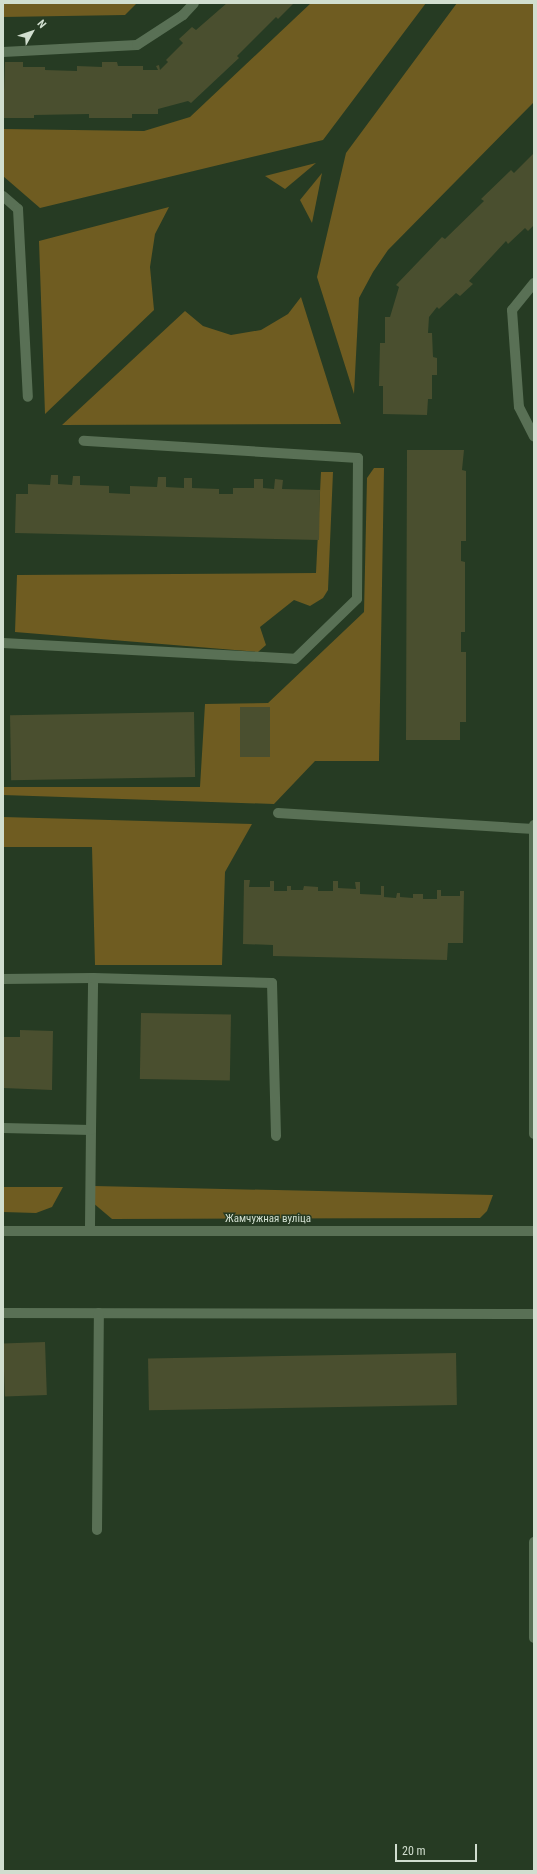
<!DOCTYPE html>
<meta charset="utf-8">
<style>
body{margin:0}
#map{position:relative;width:537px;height:1874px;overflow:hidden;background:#263b23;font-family:"Roboto Condensed",sans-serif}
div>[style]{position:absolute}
.green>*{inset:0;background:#6f5c21}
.building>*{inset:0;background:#4a4f2f;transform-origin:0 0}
.lane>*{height:10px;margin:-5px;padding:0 5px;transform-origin:5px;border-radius:5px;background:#597055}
.secondary>*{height:10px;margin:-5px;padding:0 5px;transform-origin:5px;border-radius:5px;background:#597055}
span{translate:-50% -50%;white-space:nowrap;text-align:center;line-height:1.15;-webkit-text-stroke:3px #263b23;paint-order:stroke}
.street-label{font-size:11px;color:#d1decf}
.frame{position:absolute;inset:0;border:4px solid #d1decf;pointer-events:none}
.north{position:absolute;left:12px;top:12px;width:40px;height:40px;-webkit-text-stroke:3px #263b23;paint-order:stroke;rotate:50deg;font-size:11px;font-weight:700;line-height:16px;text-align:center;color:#d1decf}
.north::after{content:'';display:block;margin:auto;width:14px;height:18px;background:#d1decf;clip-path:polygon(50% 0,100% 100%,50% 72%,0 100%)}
.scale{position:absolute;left:395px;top:1844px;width:82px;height:18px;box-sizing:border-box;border:2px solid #d1decf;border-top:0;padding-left:5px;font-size:12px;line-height:14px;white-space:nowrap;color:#d1decf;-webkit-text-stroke:3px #263b23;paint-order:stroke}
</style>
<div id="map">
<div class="green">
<i style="clip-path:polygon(3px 3px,137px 3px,125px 15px,3px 17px)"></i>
<i style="clip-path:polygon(311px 3px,426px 3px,323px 140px,40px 208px,3px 176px,3px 129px,144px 131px,190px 117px)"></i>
<i style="clip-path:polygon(457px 3px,534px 3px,534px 102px,388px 250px,373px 272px,359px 298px,354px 394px,317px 277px,346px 153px)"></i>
<i style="clip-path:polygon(316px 163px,285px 189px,265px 176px)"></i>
<i style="clip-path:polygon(322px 173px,312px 223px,300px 200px)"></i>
<i style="clip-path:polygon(169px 207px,155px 234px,150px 267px,154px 310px,45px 414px,39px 241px)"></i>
<i style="clip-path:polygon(301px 297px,341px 424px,62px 425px,185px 311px,203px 326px,231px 335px,261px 330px,288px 314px)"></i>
<i style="clip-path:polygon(374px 468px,384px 468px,379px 761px,315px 761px,274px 804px,3px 795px,3px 787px,200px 787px,205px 704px,268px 703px,364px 612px,367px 478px)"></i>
<i style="clip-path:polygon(321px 472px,333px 472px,328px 590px,323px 598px,310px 606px,294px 600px,260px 627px,266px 645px,258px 652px,15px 632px,17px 575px,316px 573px)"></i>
<i style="clip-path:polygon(3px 817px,252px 824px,225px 872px,222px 965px,95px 965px,92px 847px,3px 847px)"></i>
<i style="clip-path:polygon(94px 1186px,493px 1195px,487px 1211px,480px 1218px,112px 1219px,92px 1202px)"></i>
<i style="clip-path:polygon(3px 1187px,63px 1187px,52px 1207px,36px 1213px,3px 1212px)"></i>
</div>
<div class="building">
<i style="clip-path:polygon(227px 3px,294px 3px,278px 19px,276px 17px,237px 56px,239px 58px,191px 103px,188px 101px,158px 109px,158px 114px,132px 114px,132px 118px,89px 118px,89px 114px,34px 115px,34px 118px,3px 118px,5px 62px,23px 62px,23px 67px,45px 67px,45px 70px,77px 71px,77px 66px,102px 67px,102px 62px,117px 62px,118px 66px,143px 66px,143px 70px,158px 70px,156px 66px,159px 65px,160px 70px,168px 62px,166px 60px,183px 43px,179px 39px,192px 27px,196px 30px)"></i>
<i style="clip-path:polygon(534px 153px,534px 225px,528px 231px,525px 228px,508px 244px,506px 241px,469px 281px,473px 284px,460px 296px,456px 293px,439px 309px,437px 307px,429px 317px,428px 333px,432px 333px,433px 357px,437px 358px,437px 375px,432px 375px,432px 399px,428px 399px,427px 415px,383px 414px,383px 386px,379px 386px,380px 343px,385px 343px,385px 317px,390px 317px,399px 287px,396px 285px,442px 237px,445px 239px,484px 201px,481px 199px,511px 170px,514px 173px)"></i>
<i style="clip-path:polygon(407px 450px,464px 450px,462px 470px,466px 471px,466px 541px,461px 541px,461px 561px,465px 562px,465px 632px,461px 632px,461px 652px,466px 652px,466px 722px,460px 722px,460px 740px,406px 740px)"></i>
<i style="clip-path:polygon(51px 475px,58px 475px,58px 484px,72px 485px,73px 476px,80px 476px,80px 485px,109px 486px,109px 493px,130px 494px,130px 486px,157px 487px,158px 477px,166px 477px,166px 487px,184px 488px,184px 478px,192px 478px,192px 488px,219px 489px,219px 494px,233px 494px,233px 488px,254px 488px,254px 479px,263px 479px,263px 488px,274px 489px,275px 479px,283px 480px,282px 489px,320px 490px,319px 540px,15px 533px,16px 494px,28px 494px,28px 484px,50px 485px)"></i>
<i style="left:240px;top:707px;width:30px;height:50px"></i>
<i style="left:194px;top:712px;width:65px;height:184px;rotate:89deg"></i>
<i style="clip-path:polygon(244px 880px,250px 880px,249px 887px,270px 887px,270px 881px,274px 881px,274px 891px,287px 891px,287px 886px,291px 886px,291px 890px,303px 890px,304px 886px,318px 887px,318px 891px,333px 891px,333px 881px,338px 881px,338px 888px,356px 889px,355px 882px,360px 882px,360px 894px,381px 895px,381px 886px,384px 886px,384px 897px,396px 898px,397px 893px,400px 893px,400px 897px,413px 898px,413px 894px,423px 894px,423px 899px,437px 899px,437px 890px,441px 890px,441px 896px,460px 896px,460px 891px,464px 891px,463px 943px,448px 943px,447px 960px,273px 956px,273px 945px,243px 944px)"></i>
<i style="left:141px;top:1013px;width:90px;height:66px;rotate:1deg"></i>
<i style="clip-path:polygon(20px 1030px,53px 1031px,52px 1090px,3px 1088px,3px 1037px,20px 1037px)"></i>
<i style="left:45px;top:1342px;width:53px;height:42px;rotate:88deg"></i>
<i style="left:456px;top:1353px;width:52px;height:308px;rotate:89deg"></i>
</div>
<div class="lane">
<i style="left:3px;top:52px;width:134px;rotate:-3deg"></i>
<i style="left:137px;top:45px;width:55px;rotate:-33.1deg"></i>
<i style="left:183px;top:15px;width:16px;rotate:-47deg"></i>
<i style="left:3px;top:196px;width:20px;rotate:41deg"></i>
<i style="left:18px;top:209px;width:188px;rotate:87deg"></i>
<i style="left:534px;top:283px;width:35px;rotate:129deg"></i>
<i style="left:512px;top:310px;width:97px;rotate:85.9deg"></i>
<i style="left:519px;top:407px;width:33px;rotate:63deg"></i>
<i style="left:3px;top:643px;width:292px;rotate:3.1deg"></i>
<i style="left:295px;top:659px;width:86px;rotate:-44.1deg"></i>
<i style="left:357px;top:599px;width:141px;rotate:-89.6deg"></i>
<i style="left:358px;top:458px;width:275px;rotate:-176.4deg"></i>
<i style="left:278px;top:813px;width:256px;rotate:3.6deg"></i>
<i style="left:534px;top:825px;width:309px;rotate:90deg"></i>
<i style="left:3px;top:979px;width:90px;rotate:-0.6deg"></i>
<i style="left:3px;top:1128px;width:88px;rotate:1.3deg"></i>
<i style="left:91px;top:1130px;width:101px;rotate:90.6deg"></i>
<i style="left:91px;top:1130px;width:152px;rotate:-89.2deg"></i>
<i style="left:93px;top:978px;width:179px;rotate:1.6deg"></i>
<i style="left:272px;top:983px;width:153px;rotate:88.5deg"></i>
<i style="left:3px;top:1313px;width:531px;rotate:0.11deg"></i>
<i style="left:97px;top:1530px;width:217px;rotate:-89.5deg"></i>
<i style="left:534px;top:1638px;width:96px;rotate:-90deg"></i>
</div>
<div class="secondary">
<i style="left:3px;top:1231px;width:531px"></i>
</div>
<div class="street-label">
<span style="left:268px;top:1219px">Жамчужная вуліца</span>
</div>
<div class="frame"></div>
<div class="north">N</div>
<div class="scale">20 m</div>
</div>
